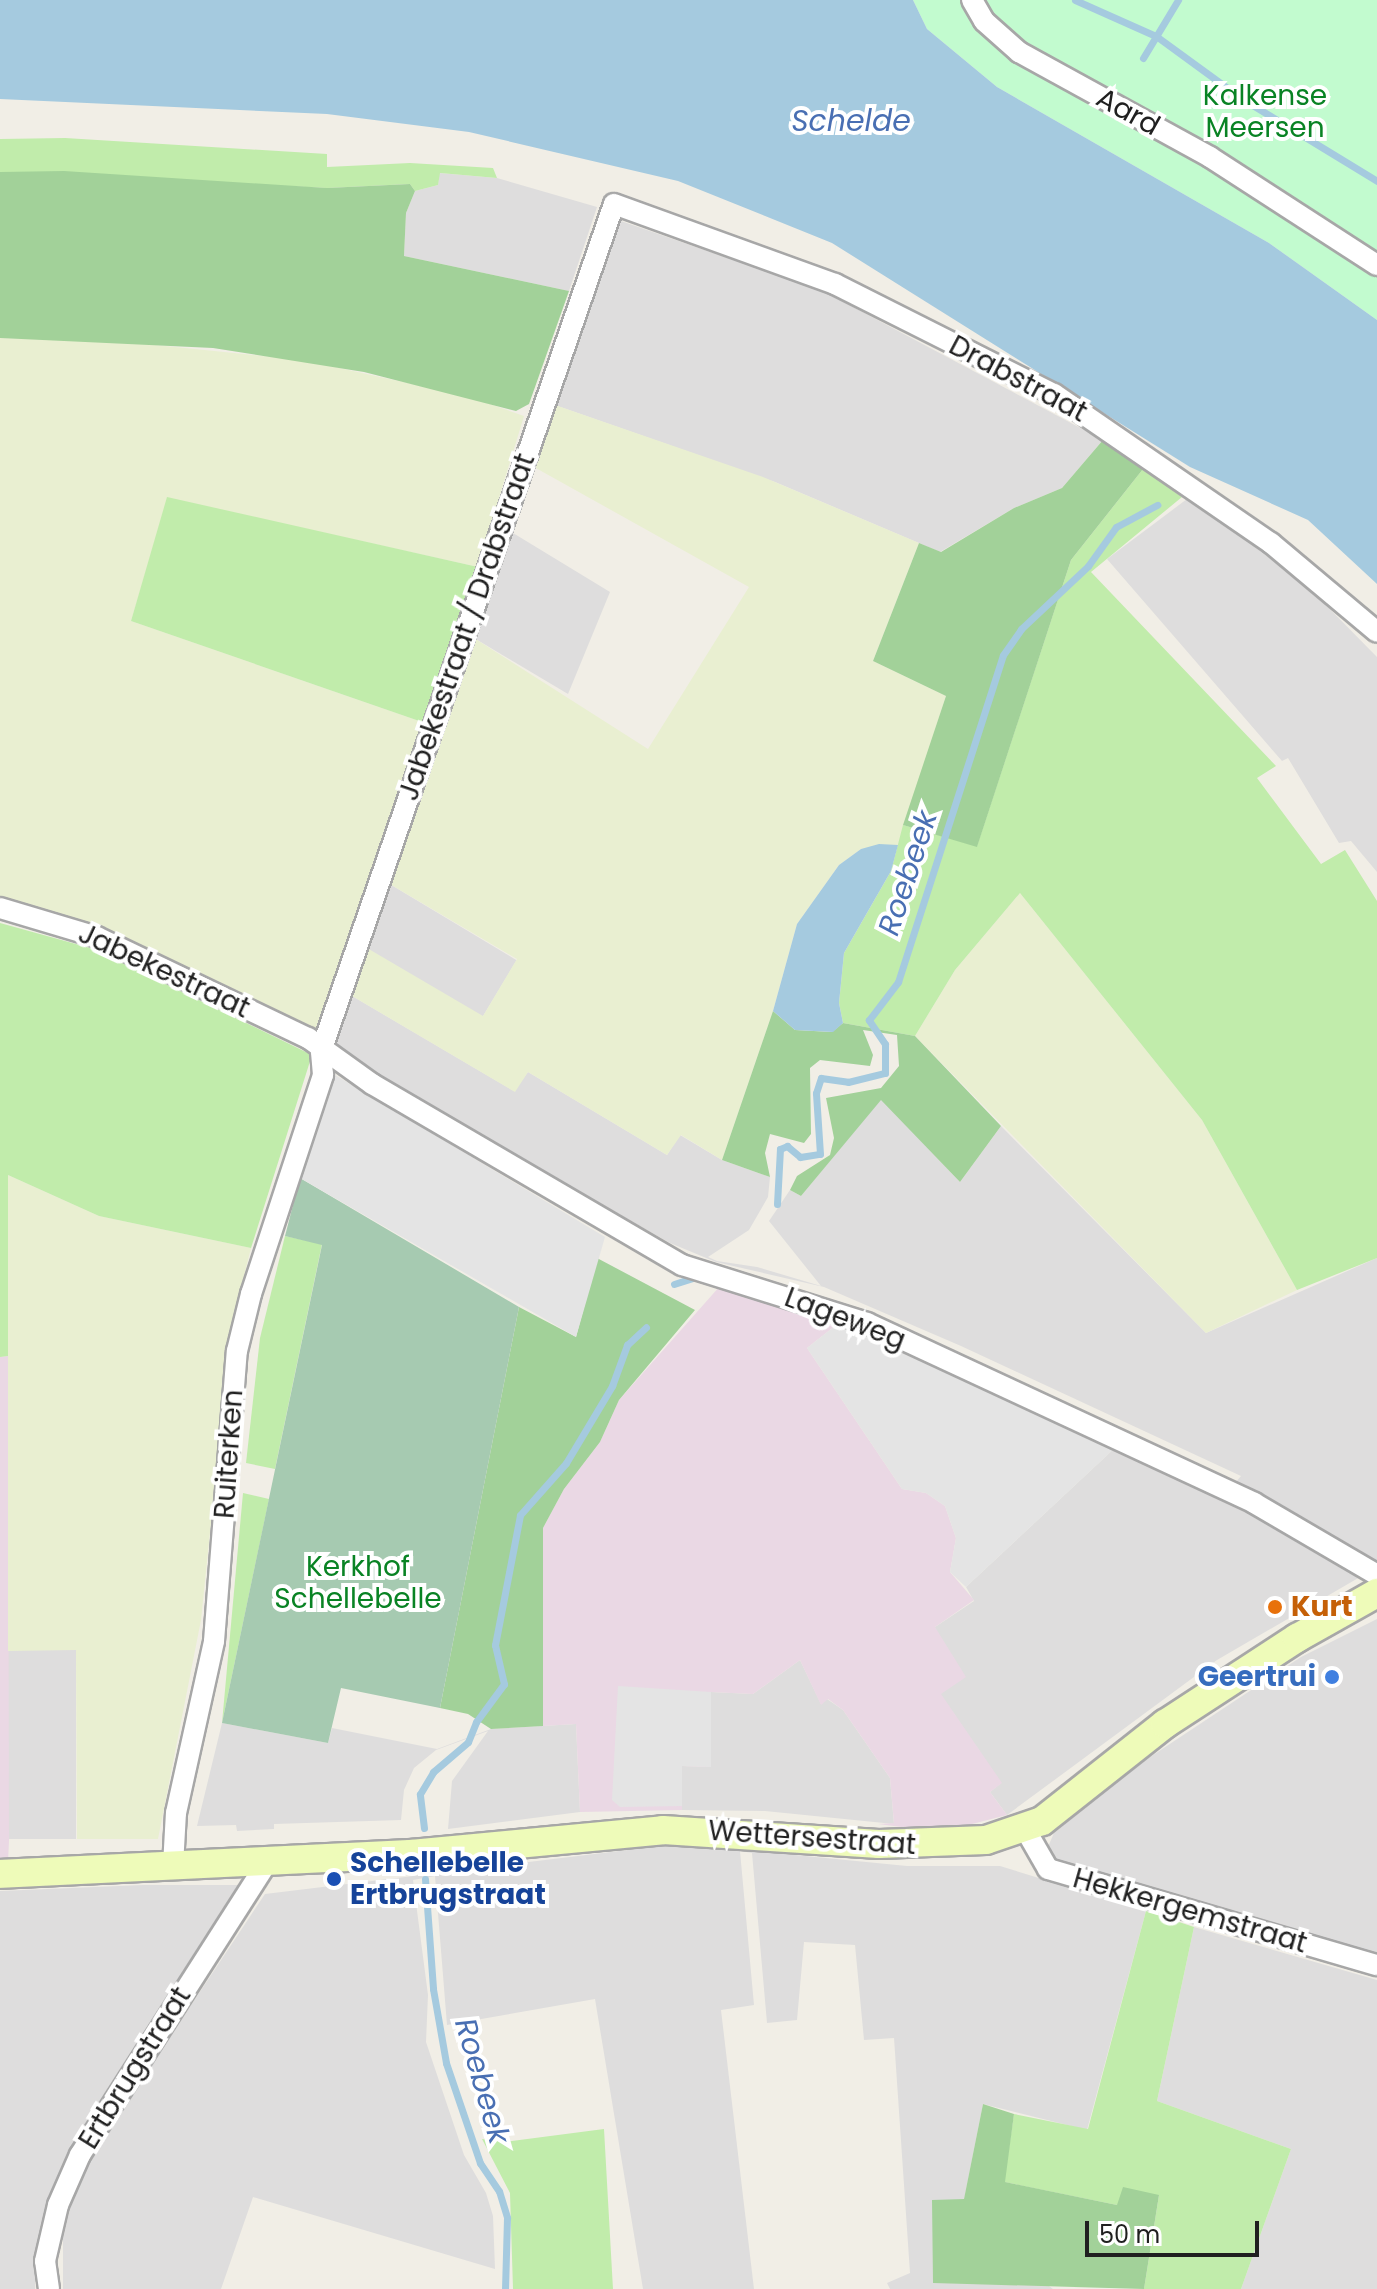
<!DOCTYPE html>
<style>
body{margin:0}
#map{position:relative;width:1377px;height:2289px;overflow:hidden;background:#f1eee6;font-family:Poppins,sans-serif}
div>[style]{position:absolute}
.residential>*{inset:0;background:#dedddd;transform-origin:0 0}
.industrial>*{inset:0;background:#ead8e4}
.farmland>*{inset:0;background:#e9efd1}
.grass>*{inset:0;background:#c1ecab}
.forest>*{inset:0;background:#a2d199}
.cemetery>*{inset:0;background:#a6cab1}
.park>*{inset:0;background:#c2fbcf}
.parking>*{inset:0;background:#e4e4e4}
.water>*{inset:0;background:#a5cadf}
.stream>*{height:7px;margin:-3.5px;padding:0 3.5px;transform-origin:3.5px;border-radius:3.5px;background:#a5cadf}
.roads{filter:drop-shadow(2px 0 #a7a7a7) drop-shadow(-2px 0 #a7a7a7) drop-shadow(0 2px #a7a7a7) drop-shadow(0 -2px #a7a7a7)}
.street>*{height:20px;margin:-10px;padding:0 10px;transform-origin:10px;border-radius:10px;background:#fff}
.secondary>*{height:28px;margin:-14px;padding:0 14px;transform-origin:14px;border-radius:14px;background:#eefbb9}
.dots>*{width:22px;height:22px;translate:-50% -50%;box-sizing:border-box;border:4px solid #fff;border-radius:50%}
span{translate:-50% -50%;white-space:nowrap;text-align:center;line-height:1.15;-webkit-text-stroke:8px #fff;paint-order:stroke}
.park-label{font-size:28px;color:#098324}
.street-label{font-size:28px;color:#202020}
.food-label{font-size:28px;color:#c56008;font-weight:700}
.left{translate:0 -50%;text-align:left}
.shop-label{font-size:28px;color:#366cbe;font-weight:700}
.right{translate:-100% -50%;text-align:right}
.transit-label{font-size:28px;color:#164399;font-weight:700}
.water-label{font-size:30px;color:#496fb3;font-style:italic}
.scale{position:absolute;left:1085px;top:2221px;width:174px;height:36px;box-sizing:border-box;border:4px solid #202020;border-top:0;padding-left:10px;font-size:24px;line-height:28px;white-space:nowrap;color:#202020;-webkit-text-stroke:6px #fff;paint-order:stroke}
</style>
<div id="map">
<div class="residential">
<i style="clip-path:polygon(439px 173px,497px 178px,597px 207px,569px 291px,404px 256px,406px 213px,415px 191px,438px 185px)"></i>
<i style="clip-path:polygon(621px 221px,823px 291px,1103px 440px,1062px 488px,1014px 508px,940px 552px,775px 482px,552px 404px)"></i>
<i style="clip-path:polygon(1191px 496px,1314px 593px,1377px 657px,1377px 872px,1351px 841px,1339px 843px,1288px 758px,1282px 761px,1107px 559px)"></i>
<i style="clip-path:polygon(513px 533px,610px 592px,568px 694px,474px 638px)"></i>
<i style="left:388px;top:883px;width:150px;height:68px;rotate:31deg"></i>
<i style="clip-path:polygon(347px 993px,514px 1091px,528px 1072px,667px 1155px,680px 1135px,722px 1160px,770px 1177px,768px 1197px,749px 1230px,708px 1257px,717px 1261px,757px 1267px,821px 1286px,769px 1221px,790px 1190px,801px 1196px,881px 1099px,960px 1182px,1001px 1126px,1206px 1333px,1377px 1258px,1377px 1566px,1235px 1483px,1241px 1476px,961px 1346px,824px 1287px,716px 1262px,670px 1243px,326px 1048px)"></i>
<i style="clip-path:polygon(1117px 1446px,1208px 1486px,1360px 1577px,1217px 1660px,1007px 1815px,990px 1792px,1001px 1783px,940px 1694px,935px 1627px,974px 1601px,966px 1587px)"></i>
<i style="clip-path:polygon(1377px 1619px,1377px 1955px,1056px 1860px,1047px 1849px,1054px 1833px,1132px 1769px,1301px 1657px)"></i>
<i style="left:76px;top:1650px;width:189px;height:68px;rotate:90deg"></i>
<i style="clip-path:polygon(800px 1660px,821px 1704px,827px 1699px,843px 1710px,890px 1778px,894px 1824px,765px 1811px,682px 1810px,682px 1766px,711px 1767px,711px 1692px,753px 1694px)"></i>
<i style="clip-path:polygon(222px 1723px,328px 1743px,332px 1728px,437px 1749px,491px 1729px,576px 1724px,580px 1812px,448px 1829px,452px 1781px,488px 1731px,436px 1750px,414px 1768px,404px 1790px,401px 1820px,274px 1824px,274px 1829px,237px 1831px,236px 1825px,197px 1826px)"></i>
<i style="clip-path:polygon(652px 1847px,713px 1847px,907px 1866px,1000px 1866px,1146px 1911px,1087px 2130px,983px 2104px,964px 2200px,933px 2200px,1053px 2289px,890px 2289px,887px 2283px,910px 2273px,894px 2038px,864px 2040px,855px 1945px,804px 1942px,797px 2020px,767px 2023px,752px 1853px,740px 1851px,754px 2005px,721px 2010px,754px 2289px,643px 2289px,595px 1999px,447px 2025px,435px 1876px,413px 1880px,428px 1995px,426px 2042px,464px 2155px,486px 2193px,493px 2216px,495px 2269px,253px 2197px,221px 2289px,63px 2289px,63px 2236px,74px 2192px,92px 2154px,265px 1894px)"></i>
<i style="clip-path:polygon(143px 1885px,240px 1885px,77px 2143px,39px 2236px,35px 2289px,0 2289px,0 1891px)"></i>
<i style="clip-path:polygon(1194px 1927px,1377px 1980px,1377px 2289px,1241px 2289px,1291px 2149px,1157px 2101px)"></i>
</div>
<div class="industrial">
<i style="clip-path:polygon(720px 1286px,840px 1322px,807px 1348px,902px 1489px,926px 1493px,945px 1506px,956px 1538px,950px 1572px,974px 1600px,935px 1627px,966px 1677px,941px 1694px,1002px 1783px,990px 1792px,1007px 1815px,941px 1832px,878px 1824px,894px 1823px,890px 1778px,843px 1710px,828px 1699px,821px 1705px,800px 1660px,753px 1694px,711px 1692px,711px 1767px,682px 1766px,682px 1810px,580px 1812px,576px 1724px,543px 1726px,543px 1528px,564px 1489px,600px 1442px,619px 1400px)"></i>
<i style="clip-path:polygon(8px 1356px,9px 1841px,8px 1862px,0 1862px,0 1357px)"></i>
</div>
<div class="farmland">
<i style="clip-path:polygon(0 338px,116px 341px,303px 360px,467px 396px,524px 416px,478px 567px,168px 498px,131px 621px,425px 723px,316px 1035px,119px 938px,45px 910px,0 900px)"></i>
<i style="clip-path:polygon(552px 404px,763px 477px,919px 543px,873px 661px,946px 696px,898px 845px,861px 849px,839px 865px,797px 924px,773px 1011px,722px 1160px,681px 1135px,667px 1155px,528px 1072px,515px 1092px,347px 993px,367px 948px,483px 1016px,517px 959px,388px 883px,474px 638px,648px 749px,749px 587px,534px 467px)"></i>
<i style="clip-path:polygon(1020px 893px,1202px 1120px,1297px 1290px,1206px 1333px,915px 1036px,955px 970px)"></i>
<i style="clip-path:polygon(8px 1175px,99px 1216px,251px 1248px,231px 1328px,201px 1620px,158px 1839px,77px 1839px,76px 1650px,8px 1651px)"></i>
</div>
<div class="grass">
<i style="clip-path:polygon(65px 138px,327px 154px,327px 167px,410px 163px,493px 168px,497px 178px,440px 173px,438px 185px,415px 191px,410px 184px,327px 188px,0 172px,0 139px)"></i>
<i style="clip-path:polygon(1143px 469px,1182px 497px,1091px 572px,1276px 766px,1257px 778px,1321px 864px,1345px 850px,1377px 901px,1377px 1258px,1297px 1290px,1202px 1120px,1020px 893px,955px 970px,915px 1036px,843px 1023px,839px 1003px,844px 953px,891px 871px,903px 825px,977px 846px,1071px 560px)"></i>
<i style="clip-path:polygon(167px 497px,478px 567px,425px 723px,131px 621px)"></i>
<i style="clip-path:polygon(0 923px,94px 949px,312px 1055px,251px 1248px,99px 1216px,8px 1175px,8px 1356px,0 1357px)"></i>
<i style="clip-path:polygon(285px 1236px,322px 1244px,275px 1469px,246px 1463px,260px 1338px)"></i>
<i style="clip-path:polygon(243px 1493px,269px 1499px,222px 1723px)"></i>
<i style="clip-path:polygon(1146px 1911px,1194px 1927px,1157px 2101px,1291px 2149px,1241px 2289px,1144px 2289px,1159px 2195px,1117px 2205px,1004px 2182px,1014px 2114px,1088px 2129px)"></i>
<i style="clip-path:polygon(604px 2129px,613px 2289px,513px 2289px,510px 2193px,482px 2139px,505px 2142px)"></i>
</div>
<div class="forest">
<i style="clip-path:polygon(64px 171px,327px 188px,410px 184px,415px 191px,406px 213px,404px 256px,569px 291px,529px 404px,516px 411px,364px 372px,213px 348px,0 338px,0 172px)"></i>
<i style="clip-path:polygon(1103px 440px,1143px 469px,1071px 560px,977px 847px,903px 825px,946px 696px,873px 661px,919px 543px,941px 552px,1014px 508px,1062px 488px)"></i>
<i style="clip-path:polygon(773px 1011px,795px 1030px,832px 1032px,843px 1023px,915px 1036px,1001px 1126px,960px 1182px,881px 1100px,801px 1196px,790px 1190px,797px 1176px,830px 1155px,834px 1138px,826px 1098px,881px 1088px,899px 1066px,897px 1035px,863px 1030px,873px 1055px,870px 1066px,820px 1060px,810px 1068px,811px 1134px,804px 1143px,770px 1134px,765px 1153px,770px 1177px,722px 1160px)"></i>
<i style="clip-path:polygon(597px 1258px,695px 1310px,619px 1400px,600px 1442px,564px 1489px,543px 1528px,543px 1726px,491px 1729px,468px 1714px,440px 1708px,519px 1307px,576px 1337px)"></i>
<i style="clip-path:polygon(983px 2104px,1014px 2114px,1005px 2182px,1117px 2205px,1123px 2187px,1159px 2195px,1144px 2289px,933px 2283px,932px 2200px,964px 2199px)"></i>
</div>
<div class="cemetery">
<i style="clip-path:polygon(300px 1178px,519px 1307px,440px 1708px,341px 1688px,328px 1743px,222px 1723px,322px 1245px,285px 1236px)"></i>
</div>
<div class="park">
<i style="clip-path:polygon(913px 0,1377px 0,1377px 320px,1269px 243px,997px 87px,927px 29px)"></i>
</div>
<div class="parking">
<i style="clip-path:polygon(332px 1073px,605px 1237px,576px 1337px,300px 1178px)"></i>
<i style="clip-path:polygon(840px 1322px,1117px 1446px,966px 1587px,950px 1572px,956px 1538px,945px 1506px,926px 1493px,902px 1489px,807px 1348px)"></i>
<i style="clip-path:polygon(618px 1686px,711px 1692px,711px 1767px,682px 1766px,682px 1806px,620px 1807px,612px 1800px)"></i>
</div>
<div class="water">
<i style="clip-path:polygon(0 0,913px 0,927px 29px,997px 87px,1269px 243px,1377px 320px,1377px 584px,1308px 520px,1190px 467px,832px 243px,678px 181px,469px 132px,327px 114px,0 99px)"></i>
<i style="clip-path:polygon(879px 844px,898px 845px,891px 871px,844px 953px,839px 1003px,843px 1023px,833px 1032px,795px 1030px,773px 1011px,797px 924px,839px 865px,861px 849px)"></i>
</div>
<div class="stream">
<i style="left:1075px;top:0;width:89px;rotate:24deg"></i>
<i style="left:1156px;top:36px;width:105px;rotate:36.1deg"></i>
<i style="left:1241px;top:98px;width:159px;rotate:31.4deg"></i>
<i style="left:1143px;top:58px;width:68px;rotate:-58.9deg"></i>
<i style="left:777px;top:1204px;width:55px;rotate:-86.9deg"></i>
<i style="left:780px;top:1149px;width:8px;rotate:-23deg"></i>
<i style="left:787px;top:1146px;width:17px;rotate:40deg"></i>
<i style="left:800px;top:1157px;width:20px;rotate:-9deg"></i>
<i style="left:820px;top:1154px;width:61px;rotate:-93.8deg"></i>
<i style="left:816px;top:1093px;width:16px;rotate:-72deg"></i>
<i style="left:821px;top:1078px;width:27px;rotate:8deg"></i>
<i style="left:848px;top:1082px;width:38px;rotate:-14deg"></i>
<i style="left:885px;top:1073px;width:29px;rotate:-90deg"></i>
<i style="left:885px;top:1044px;width:29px;rotate:-124deg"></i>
<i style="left:869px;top:1020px;width:48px;rotate:-52.7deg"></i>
<i style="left:898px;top:982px;width:343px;rotate:-72.2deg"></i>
<i style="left:1003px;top:655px;width:32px;rotate:-55deg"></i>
<i style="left:1021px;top:629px;width:92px;rotate:-43.2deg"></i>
<i style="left:1088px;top:566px;width:48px;rotate:-54.3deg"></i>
<i style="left:1116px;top:527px;width:47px;rotate:-28.2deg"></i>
<i style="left:674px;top:1284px;width:19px;rotate:-18deg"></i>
<i style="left:424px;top:1828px;width:34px;rotate:-97deg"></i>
<i style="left:420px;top:1794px;width:26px;rotate:-59deg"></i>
<i style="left:433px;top:1772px;width:46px;rotate:-40.6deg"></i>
<i style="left:468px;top:1742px;width:22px;rotate:-68deg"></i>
<i style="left:476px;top:1722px;width:47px;rotate:-53.6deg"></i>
<i style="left:504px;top:1684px;width:40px;rotate:-103deg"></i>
<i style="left:495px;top:1645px;width:132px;rotate:-79.1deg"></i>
<i style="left:520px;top:1515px;width:69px;rotate:-48.5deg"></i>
<i style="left:566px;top:1463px;width:90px;rotate:-59.1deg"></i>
<i style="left:612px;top:1386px;width:44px;rotate:-69.9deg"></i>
<i style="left:627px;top:1345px;width:26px;rotate:-43deg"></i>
<i style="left:425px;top:1879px;width:110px;rotate:85.8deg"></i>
<i style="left:433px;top:1989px;width:75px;rotate:80deg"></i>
<i style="left:446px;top:2063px;width:106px;rotate:71.2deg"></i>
<i style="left:480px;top:2163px;width:34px;rotate:56deg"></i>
<i style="left:499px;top:2191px;width:28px;rotate:73deg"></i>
<i style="left:507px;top:2218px;width:71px;rotate:91.6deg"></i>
</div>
<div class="roads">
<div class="street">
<i style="left:972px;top:0;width:24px;rotate:60deg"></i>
<i style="left:984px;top:21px;width:47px;rotate:41.5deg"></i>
<i style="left:1019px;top:52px;width:218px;rotate:28.8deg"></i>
<i style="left:1210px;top:157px;width:199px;rotate:32.9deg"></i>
<i style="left:0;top:908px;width:101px;rotate:16.6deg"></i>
<i style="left:97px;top:937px;width:234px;rotate:25.6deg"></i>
<i style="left:308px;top:1038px;width:79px;rotate:35.7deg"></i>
<i style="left:372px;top:1084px;width:359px;rotate:30.3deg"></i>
<i style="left:682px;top:1265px;width:194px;rotate:17.4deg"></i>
<i style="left:867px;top:1323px;width:427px;rotate:24.9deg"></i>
<i style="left:1254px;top:1503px;width:143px;rotate:30.3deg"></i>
<i style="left:1025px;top:1829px;width:46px;rotate:60.1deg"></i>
<i style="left:1048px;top:1869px;width:343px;rotate:16.3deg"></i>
<i style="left:173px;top:1866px;width:53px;rotate:-86.8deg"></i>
<i style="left:176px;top:1813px;width:176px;rotate:-77.5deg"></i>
<i style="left:214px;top:1641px;width:291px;rotate:-85.5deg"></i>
<i style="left:237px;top:1351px;width:59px;rotate:-76.2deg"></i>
<i style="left:251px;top:1294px;width:231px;rotate:-71.8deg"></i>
<i style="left:323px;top:1075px;width:24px;rotate:-95deg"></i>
<i style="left:321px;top:1051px;width:896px;rotate:-70.92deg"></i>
<i style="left:614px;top:204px;width:235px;rotate:19.9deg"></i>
<i style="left:835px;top:284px;width:245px;rotate:26.7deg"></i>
<i style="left:1054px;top:394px;width:263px;rotate:34.5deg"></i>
<i style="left:1271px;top:543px;width:138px;rotate:40deg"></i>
<i style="left:49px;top:2289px;width:28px;rotate:-98deg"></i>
<i style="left:45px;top:2261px;width:57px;rotate:-76.9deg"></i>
<i style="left:58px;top:2205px;width:55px;rotate:-66.3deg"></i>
<i style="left:80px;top:2155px;width:347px;rotate:-57.4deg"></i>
</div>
<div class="secondary">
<i style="left:0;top:1874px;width:411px;rotate:-2.8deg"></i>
<i style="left:411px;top:1854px;width:253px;rotate:-5.4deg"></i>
<i style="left:663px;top:1830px;width:216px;rotate:3.7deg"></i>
<i style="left:879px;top:1844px;width:107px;rotate:-2.1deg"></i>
<i style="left:986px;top:1840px;width:59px;rotate:-18.7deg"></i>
<i style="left:1042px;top:1821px;width:157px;rotate:-38.3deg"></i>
<i style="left:1165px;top:1724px;width:158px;rotate:-33.1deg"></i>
<i style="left:1297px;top:1638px;width:92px;rotate:-29.4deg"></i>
</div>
</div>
<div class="dots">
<i style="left:1275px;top:1607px;background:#e8710a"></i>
<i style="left:1332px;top:1677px;background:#3f7fe0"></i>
<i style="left:334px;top:1879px;background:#1a4fb4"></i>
</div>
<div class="park-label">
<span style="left:1265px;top:112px">Kalkense<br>Meersen</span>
<span style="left:358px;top:1583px">Kerkhof<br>Schellebelle</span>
</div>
<div class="street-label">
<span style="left:1128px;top:112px;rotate:29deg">Aard</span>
<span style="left:1018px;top:379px;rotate:28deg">Drabstraat</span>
<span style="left:467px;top:627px;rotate:-71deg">Jabekestraat / Drabstraat</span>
<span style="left:164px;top:971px;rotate:25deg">Jabekestraat</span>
<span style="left:845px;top:1319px;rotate:21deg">Lageweg</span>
<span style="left:229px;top:1454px;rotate:-86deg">Ruiterken</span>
<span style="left:812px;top:1838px;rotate:4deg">Wettersestraat</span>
<span style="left:1190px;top:1911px;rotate:16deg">Hekkergemstraat</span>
<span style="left:135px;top:2068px;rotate:-58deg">Ertbrugstraat</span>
</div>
<div class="food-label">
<span class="left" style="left:1291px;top:1607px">Kurt</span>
</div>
<div class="shop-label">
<span class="right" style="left:1316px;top:1677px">Geertrui</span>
</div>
<div class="transit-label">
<span class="left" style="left:350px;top:1879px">Schellebelle<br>Ertbrugstraat</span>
</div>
<div class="water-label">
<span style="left:851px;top:121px">Schelde</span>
<span style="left:908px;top:873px;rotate:-72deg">Roebeek</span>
<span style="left:482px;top:2081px;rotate:74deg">Roebeek</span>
</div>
<div class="scale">50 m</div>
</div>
